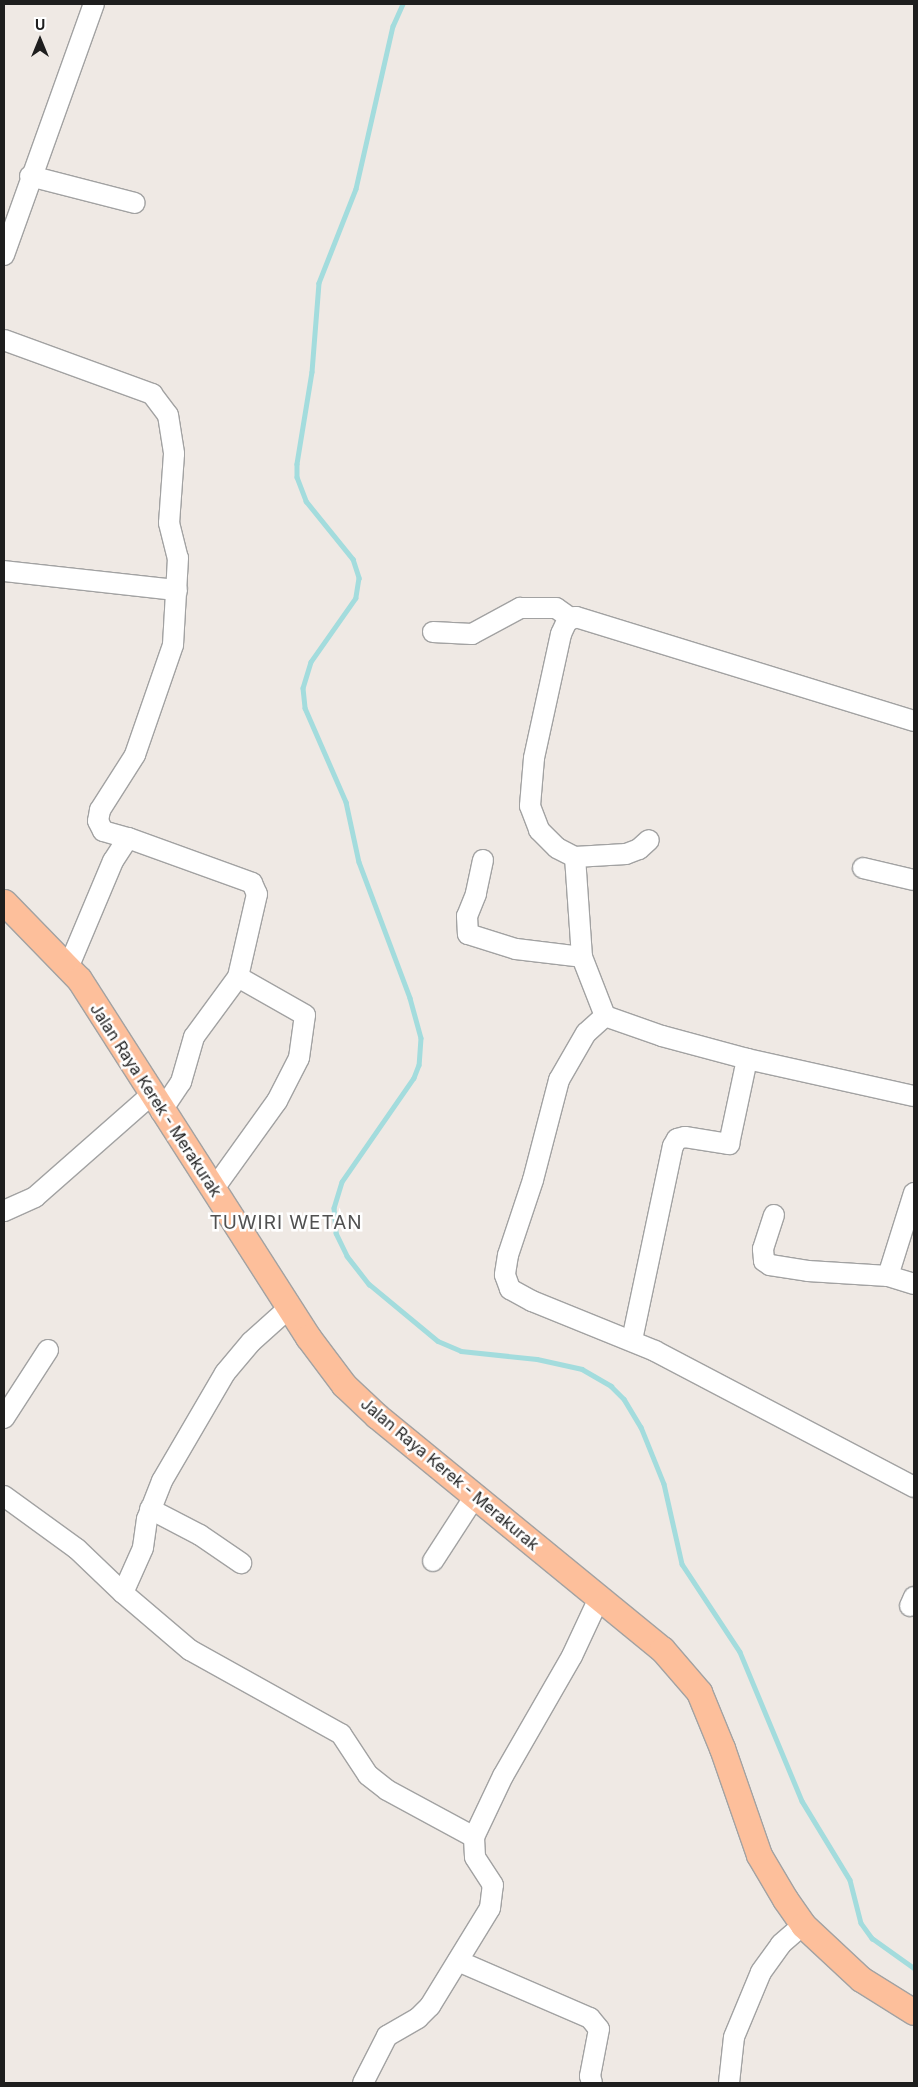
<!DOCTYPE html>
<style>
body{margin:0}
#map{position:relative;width:918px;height:2087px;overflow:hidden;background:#efe9e4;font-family:Inter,sans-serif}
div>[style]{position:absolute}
.stream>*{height:4.5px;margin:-2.25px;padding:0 2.25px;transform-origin:2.25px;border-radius:2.25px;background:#a3dcdd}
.roads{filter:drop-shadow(1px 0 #a2a2a2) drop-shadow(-1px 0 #a2a2a2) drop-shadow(0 1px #a2a2a2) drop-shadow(0 -1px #a2a2a2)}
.minor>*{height:20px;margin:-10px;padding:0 10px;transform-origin:10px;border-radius:10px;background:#fff}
.major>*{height:25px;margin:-12.5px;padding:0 12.5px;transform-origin:12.5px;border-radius:12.5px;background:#fdbf9b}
span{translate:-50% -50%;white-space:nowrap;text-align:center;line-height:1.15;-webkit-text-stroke:5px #fff;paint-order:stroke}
.street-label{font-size:16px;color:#1e1e1e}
.quarter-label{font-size:19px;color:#515151;letter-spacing:1px}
.frame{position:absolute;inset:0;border:5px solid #1e1e1e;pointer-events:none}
.north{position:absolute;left:15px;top:15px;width:50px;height:50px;-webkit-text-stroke:4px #fff;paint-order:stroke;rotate:0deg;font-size:14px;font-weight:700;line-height:20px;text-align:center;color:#1e1e1e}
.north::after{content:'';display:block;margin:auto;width:18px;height:22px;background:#1e1e1e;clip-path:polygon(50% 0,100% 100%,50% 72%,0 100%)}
</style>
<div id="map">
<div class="stream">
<i style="left:403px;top:4px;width:24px;rotate:114deg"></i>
<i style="left:393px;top:26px;width:167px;rotate:102.8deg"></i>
<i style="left:356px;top:189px;width:101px;rotate:111.5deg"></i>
<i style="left:319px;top:283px;width:89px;rotate:94.5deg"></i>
<i style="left:312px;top:372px;width:93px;rotate:99.3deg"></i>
<i style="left:297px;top:464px;width:13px;rotate:90deg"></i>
<i style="left:297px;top:477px;width:26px;rotate:69deg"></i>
<i style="left:306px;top:501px;width:75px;rotate:51deg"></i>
<i style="left:353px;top:559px;width:20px;rotate:72deg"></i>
<i style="left:359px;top:578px;width:20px;rotate:99deg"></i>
<i style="left:356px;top:598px;width:78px;rotate:125.1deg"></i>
<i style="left:311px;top:662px;width:27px;rotate:107deg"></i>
<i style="left:303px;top:688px;width:20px;rotate:84deg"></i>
<i style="left:305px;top:708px;width:103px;rotate:66.4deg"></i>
<i style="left:346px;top:802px;width:61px;rotate:77.8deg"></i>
<i style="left:359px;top:862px;width:145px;rotate:69.4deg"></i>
<i style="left:410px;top:998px;width:41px;rotate:74.6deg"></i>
<i style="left:421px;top:1038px;width:27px;rotate:94deg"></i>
<i style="left:419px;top:1065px;width:14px;rotate:111deg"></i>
<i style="left:414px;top:1078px;width:126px;rotate:124.7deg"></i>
<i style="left:342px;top:1182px;width:27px;rotate:107deg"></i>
<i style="left:334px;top:1208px;width:25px;rotate:85deg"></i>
<i style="left:336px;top:1233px;width:25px;rotate:64deg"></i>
<i style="left:347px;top:1256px;width:36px;rotate:52deg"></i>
<i style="left:369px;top:1284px;width:89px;rotate:39.6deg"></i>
<i style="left:438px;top:1341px;width:25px;rotate:23deg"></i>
<i style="left:461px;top:1351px;width:76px;rotate:6deg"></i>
<i style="left:537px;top:1359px;width:46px;rotate:12.5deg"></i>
<i style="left:582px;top:1369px;width:34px;rotate:30deg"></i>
<i style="left:611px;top:1386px;width:18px;rotate:45deg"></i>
<i style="left:624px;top:1399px;width:33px;rotate:59deg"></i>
<i style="left:641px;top:1427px;width:61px;rotate:68deg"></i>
<i style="left:664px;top:1484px;width:82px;rotate:77.3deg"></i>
<i style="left:682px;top:1564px;width:105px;rotate:56.6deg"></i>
<i style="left:740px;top:1652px;width:161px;rotate:67.4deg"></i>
<i style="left:802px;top:1801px;width:92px;rotate:58.7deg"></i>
<i style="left:850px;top:1880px;width:44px;rotate:75.7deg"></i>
<i style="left:861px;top:1923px;width:19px;rotate:54deg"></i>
<i style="left:872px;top:1938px;width:52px;rotate:35.5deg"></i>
</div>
<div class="roads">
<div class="minor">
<i style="left:30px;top:176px;width:108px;rotate:14.4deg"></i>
<i style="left:4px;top:255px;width:267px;rotate:-70.3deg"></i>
<i style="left:4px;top:340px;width:158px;rotate:20deg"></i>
<i style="left:152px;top:394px;width:26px;rotate:53deg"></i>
<i style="left:168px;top:415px;width:39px;rotate:81deg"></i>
<i style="left:174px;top:454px;width:69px;rotate:94.1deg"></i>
<i style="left:169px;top:523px;width:36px;rotate:76deg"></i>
<i style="left:178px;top:558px;width:87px;rotate:93.3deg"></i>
<i style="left:173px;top:645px;width:116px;rotate:109.1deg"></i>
<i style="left:135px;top:755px;width:65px;rotate:122.5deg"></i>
<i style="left:100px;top:810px;width:11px;rotate:100deg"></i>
<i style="left:98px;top:821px;width:11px;rotate:63deg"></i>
<i style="left:103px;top:831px;width:26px;rotate:16deg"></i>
<i style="left:128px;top:838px;width:27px;rotate:123deg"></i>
<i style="left:113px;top:861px;width:116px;rotate:112.8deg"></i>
<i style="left:4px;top:571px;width:174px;rotate:6.3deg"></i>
<i style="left:433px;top:632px;width:39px;rotate:3deg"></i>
<i style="left:472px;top:634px;width:55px;rotate:-28.4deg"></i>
<i style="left:520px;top:608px;width:36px"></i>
<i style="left:556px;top:608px;width:19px;rotate:35deg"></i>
<i style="left:914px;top:721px;width:354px;rotate:-162.9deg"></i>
<i style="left:576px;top:617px;width:10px;rotate:156deg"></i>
<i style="left:567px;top:621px;width:14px;rotate:115deg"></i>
<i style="left:561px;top:634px;width:127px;rotate:102.3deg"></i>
<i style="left:534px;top:758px;width:48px;rotate:94.8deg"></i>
<i style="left:530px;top:806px;width:26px;rotate:69deg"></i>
<i style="left:539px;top:830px;width:25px;rotate:45deg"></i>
<i style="left:557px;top:848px;width:20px;rotate:27deg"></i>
<i style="left:575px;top:857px;width:100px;rotate:86deg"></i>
<i style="left:582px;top:957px;width:63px;rotate:68.7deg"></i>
<i style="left:605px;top:1016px;width:60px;rotate:19.3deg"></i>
<i style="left:662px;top:1036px;width:88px;rotate:15.1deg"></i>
<i style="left:747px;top:1059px;width:171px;rotate:12.5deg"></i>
<i style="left:128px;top:838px;width:132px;rotate:19.9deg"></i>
<i style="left:252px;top:883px;width:12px;rotate:66deg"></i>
<i style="left:257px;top:894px;width:85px;rotate:102.9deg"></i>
<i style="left:238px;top:977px;width:74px;rotate:126.3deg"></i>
<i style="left:194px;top:1037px;width:47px;rotate:106.1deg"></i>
<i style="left:181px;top:1082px;width:36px;rotate:124deg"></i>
<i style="left:575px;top:857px;width:51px;rotate:-3.4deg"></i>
<i style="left:626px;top:854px;width:14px;rotate:-21deg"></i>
<i style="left:639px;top:849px;width:13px;rotate:-42deg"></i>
<i style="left:483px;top:860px;width:35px;rotate:102deg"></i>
<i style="left:476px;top:894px;width:24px;rotate:112deg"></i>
<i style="left:467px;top:916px;width:18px;rotate:87deg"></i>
<i style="left:468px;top:934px;width:50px;rotate:17.4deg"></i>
<i style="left:516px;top:949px;width:66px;rotate:6.9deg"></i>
<i style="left:863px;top:868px;width:52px;rotate:13.2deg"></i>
<i style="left:605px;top:1016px;width:25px;rotate:138deg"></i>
<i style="left:586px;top:1033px;width:54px;rotate:119.9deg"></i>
<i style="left:559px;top:1080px;width:103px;rotate:104.6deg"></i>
<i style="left:533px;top:1180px;width:79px;rotate:108.4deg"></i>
<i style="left:508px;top:1255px;width:20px;rotate:99deg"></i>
<i style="left:505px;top:1275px;width:15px;rotate:70deg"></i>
<i style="left:510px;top:1289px;width:25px;rotate:29deg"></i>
<i style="left:532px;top:1301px;width:133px;rotate:22.1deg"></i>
<i style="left:655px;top:1351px;width:293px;rotate:27.7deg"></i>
<i style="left:213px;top:1190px;width:110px;rotate:-54.3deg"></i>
<i style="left:277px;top:1101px;width:48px;rotate:-62.9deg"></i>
<i style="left:299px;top:1058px;width:43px;rotate:-82.1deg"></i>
<i style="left:305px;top:1015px;width:77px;rotate:-150.4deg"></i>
<i style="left:914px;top:1193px;width:87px;rotate:107.4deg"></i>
<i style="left:888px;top:1276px;width:27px;rotate:17deg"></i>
<i style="left:4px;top:1211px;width:34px;rotate:-24deg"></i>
<i style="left:35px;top:1197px;width:154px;rotate:-41.3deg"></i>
<i style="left:774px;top:1215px;width:36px;rotate:108deg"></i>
<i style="left:763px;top:1249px;width:12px;rotate:85deg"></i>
<i style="left:764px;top:1261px;width:7px;rotate:34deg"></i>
<i style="left:770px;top:1265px;width:38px;rotate:9deg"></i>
<i style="left:808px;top:1271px;width:80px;rotate:3.6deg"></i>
<i style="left:290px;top:1307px;width:52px;rotate:138.1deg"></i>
<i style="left:251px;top:1342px;width:40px;rotate:130deg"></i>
<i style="left:225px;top:1373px;width:125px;rotate:120.3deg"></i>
<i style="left:162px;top:1481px;width:41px;rotate:111.5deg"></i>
<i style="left:147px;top:1519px;width:29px;rotate:98deg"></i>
<i style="left:143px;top:1548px;width:49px;rotate:114deg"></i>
<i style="left:123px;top:1593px;width:88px;rotate:40.4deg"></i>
<i style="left:190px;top:1650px;width:173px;rotate:29.1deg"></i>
<i style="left:341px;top:1734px;width:49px;rotate:56.6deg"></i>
<i style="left:368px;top:1775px;width:24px;rotate:38deg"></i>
<i style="left:387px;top:1790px;width:99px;rotate:28.4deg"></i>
<i style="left:632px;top:1340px;width:198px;rotate:-78.1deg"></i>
<i style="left:673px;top:1146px;width:8px;rotate:-60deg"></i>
<i style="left:677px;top:1139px;width:8px;rotate:-14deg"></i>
<i style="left:685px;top:1137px;width:45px;rotate:9deg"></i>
<i style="left:729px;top:1144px;width:87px;rotate:-78deg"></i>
<i style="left:4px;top:1418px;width:81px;rotate:-57.1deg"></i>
<i style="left:4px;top:1496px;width:90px;rotate:36deg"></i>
<i style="left:77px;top:1549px;width:64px;rotate:43.7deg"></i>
<i style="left:150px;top:1509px;width:56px;rotate:27.5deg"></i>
<i style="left:200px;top:1535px;width:50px;rotate:34.3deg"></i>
<i style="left:433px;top:1561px;width:77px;rotate:-57.1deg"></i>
<i style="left:910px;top:1606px;width:10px;rotate:-66deg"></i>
<i style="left:458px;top:1961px;width:144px;rotate:23.4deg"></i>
<i style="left:590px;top:2018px;width:14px;rotate:51deg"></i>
<i style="left:599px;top:2029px;width:48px;rotate:100.8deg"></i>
<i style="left:590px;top:2076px;width:7px;rotate:74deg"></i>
<i style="left:363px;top:2083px;width:53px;rotate:-62.9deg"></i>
<i style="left:387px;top:2036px;width:36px;rotate:-30deg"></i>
<i style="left:418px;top:2018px;width:17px;rotate:-45deg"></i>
<i style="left:430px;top:2006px;width:115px;rotate:-58.5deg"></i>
<i style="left:490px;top:1908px;width:23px;rotate:-83deg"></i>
<i style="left:493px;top:1885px;width:33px;rotate:-123deg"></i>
<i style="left:475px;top:1857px;width:20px;rotate:-93deg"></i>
<i style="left:474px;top:1837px;width:68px;rotate:-64.6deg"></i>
<i style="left:503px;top:1776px;width:138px;rotate:-60.1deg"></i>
<i style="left:572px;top:1656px;width:66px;rotate:-65deg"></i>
<i style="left:729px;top:2083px;width:46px;rotate:-83.8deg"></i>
<i style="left:734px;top:2037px;width:70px;rotate:-67.4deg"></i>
<i style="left:761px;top:1972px;width:34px;rotate:-54deg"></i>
<i style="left:781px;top:1944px;width:29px;rotate:-41deg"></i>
</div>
<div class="major">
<i style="left:4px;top:902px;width:107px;rotate:45.8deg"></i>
<i style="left:79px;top:979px;width:425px;rotate:57.4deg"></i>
<i style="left:308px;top:1337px;width:60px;rotate:53.1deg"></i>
<i style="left:344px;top:1385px;width:45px;rotate:43.2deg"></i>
<i style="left:377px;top:1416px;width:368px;rotate:39.3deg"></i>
<i style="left:662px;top:1649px;width:57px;rotate:49.3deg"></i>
<i style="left:699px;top:1692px;width:61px;rotate:67.7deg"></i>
<i style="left:722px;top:1748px;width:113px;rotate:70.9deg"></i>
<i style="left:759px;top:1855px;width:51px;rotate:59.4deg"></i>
<i style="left:785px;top:1899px;width:32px;rotate:55deg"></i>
<i style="left:803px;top:1925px;width:79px;rotate:43deg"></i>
<i style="left:861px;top:1979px;width:62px;rotate:31.9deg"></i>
</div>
</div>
<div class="street-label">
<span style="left:156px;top:1100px;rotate:57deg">Jalan Raya Kerek - Merakurak</span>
<span style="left:450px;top:1474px;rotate:40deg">Jalan Raya Kerek - Merakurak</span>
</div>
<div class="quarter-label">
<span style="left:286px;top:1223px">TUWIRI WETAN</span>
</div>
<div class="frame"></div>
<div class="north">U</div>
</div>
